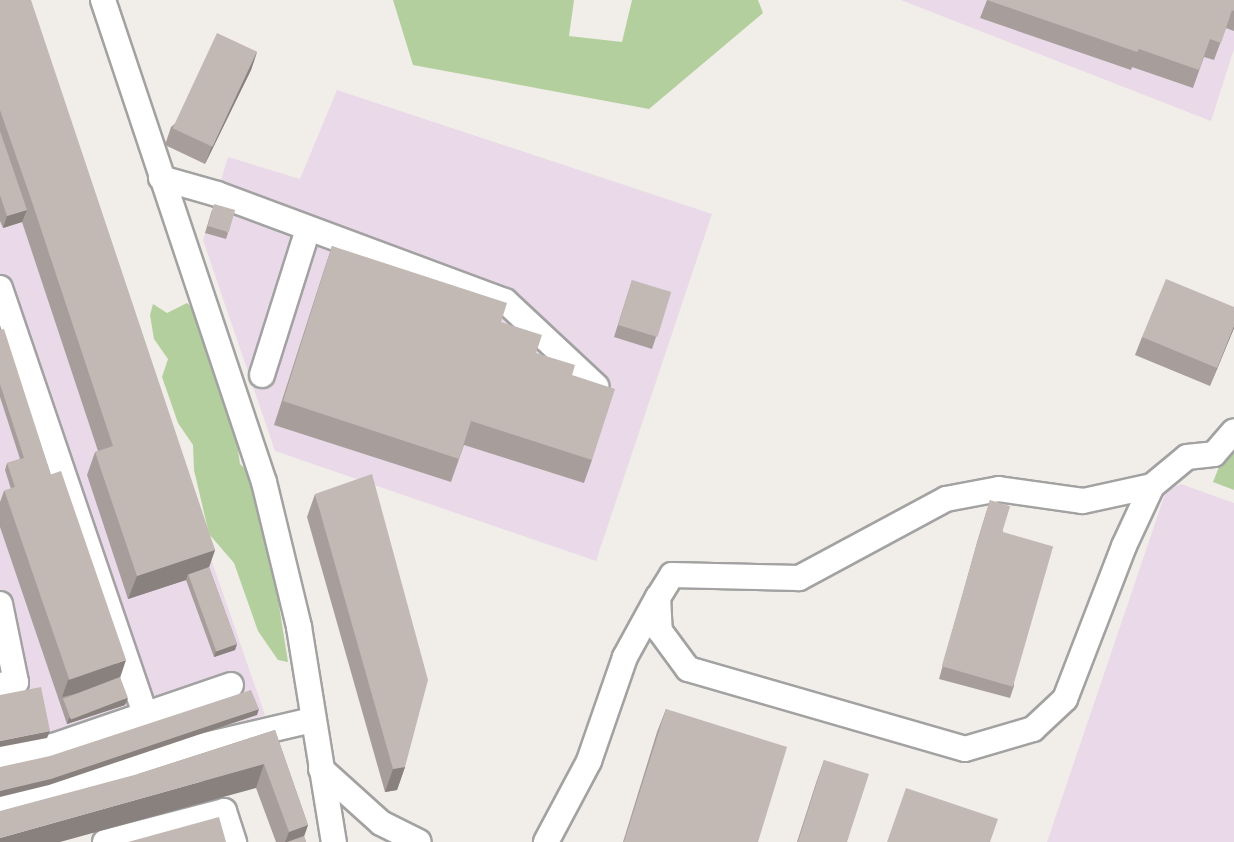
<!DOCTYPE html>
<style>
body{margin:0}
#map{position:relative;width:1234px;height:842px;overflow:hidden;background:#f1ede8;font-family:Roboto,sans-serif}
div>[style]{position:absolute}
.industrial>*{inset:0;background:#eadae9}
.forest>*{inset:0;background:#b4cf9e}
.roads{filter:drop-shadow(2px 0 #a2a2a2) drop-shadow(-2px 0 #a2a2a2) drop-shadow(0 2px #a2a2a2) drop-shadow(0 -2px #a2a2a2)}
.minor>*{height:24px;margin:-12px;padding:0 12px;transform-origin:12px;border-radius:12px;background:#fff}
.wall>*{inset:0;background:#a79e9b}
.shaded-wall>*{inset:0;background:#88817e}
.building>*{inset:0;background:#c2b8b4;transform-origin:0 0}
span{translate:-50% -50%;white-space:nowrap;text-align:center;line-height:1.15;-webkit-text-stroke:4.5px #fff;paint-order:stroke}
</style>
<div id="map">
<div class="industrial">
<i style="clip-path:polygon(0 0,18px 0,265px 715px,0 798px)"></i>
<i style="clip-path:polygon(901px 0,1234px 0,1234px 49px,1211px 121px)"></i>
<i style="clip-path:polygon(337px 90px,712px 214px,596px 561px,275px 451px,203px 240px,228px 157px,300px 179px)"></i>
<i style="clip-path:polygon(1181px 484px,1234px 503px,1234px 842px,1047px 842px,1166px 491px)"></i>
</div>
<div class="forest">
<i style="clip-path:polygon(393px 0,574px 0,569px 36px,622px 42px,632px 0,758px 0,763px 13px,649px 109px,413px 65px)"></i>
<i style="clip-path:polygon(187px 303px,203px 317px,234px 422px,240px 464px,249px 472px,267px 530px,288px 662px,278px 660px,258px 631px,234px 563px,209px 534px,194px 470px,193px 445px,178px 423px,162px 377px,168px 359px,154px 339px,150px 315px,153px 304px,167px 313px)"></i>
<i style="clip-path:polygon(1234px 445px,1234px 490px,1213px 482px,1223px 457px)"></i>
</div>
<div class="roads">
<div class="minor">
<i style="left:103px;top:0;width:508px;rotate:71.53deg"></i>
<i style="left:264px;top:482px;width:149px;rotate:76.4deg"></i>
<i style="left:299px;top:627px;width:218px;rotate:80.8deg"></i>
<i style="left:161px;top:178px;width:58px;rotate:15.9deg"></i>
<i style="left:217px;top:194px;width:307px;rotate:20.4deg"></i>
<i style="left:505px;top:301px;width:125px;rotate:43deg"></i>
<i style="left:0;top:288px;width:450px;rotate:71.2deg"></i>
<i style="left:262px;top:375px;width:153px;rotate:-72.5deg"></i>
<i style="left:1152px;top:486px;width:71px;rotate:167.7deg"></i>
<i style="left:1083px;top:501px;width:85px;rotate:-171.9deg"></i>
<i style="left:999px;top:489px;width:54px;rotate:169.3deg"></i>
<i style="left:946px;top:499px;width:167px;rotate:151.7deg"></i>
<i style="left:799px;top:578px;width:127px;rotate:-178.6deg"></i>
<i style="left:672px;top:575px;width:26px;rotate:122deg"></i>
<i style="left:658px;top:597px;width:34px;rotate:87deg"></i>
<i style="left:660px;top:631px;width:47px;rotate:53.6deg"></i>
<i style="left:688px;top:669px;width:288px;rotate:16.1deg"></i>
<i style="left:965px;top:749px;width:71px;rotate:-16.4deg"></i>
<i style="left:1033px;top:729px;width:44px;rotate:-43.2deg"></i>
<i style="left:1065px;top:699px;width:164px;rotate:-68.9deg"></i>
<i style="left:1124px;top:546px;width:66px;rotate:-65deg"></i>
<i style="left:1152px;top:486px;width:45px;rotate:-39.6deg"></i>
<i style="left:1187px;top:457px;width:27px;rotate:-6deg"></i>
<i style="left:1214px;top:454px;width:30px;rotate:-49deg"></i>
<i style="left:0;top:604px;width:80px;rotate:78.4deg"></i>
<i style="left:16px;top:682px;width:16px;rotate:169deg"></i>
<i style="left:0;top:757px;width:54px;rotate:-11.7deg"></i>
<i style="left:53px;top:746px;width:188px;rotate:-18.9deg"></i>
<i style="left:321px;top:769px;width:81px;rotate:42deg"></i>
<i style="left:381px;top:823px;width:42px;rotate:26.6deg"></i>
<i style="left:0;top:804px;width:174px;rotate:-16.7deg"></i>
<i style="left:167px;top:754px;width:149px;rotate:-13.2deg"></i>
<i style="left:105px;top:842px;width:123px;rotate:-14.6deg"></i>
<i style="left:224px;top:811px;width:33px;rotate:72deg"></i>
<i style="left:546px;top:842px;width:92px;rotate:-62deg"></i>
<i style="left:589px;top:761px;width:110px;rotate:-70.9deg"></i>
<i style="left:625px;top:657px;width:68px;rotate:-61.2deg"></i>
</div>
</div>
<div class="wall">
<i style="clip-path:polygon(0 0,215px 550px,209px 567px,237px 644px,235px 650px,214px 657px,186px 580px,128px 599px,87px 475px,95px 452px,98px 451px,22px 222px,3px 228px,0 221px)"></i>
<i style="clip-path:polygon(987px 0,1234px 0,1234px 31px,1226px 28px,1214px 60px,1204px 57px,1193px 88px,1132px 67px,1131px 70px,980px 18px)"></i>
<i style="clip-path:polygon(257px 52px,251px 70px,205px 164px,165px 145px,171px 127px)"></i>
<i style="clip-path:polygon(212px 210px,228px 233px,226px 239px,205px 233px)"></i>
<i style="clip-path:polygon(332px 246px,501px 322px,536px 353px,572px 375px,592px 460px,584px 483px,464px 445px,451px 482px,274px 425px,324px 270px)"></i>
<i style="clip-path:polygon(632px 280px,656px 337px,652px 349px,614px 337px)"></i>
<i style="clip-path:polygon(1234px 307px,1234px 328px,1210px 386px,1135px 355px,1142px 337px)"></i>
<i style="clip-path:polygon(0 330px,120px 677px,125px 705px,67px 724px,0 527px,0 502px,4px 491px,11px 489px,5px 470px,7px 463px,20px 459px,0 397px)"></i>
<i style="clip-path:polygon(315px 494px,405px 767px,397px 790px,385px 792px,307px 517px)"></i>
<i style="clip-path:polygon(990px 500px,1003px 532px,1014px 686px,1010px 698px,939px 679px,978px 539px)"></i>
<i style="clip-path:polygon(666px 709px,758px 842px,623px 842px,657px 732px)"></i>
<i style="clip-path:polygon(275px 730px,308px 825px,304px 836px,306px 842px,276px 842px,256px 788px,138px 774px)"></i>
<i style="clip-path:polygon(824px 760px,847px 842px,797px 842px,816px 783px)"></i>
</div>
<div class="shaded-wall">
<i style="clip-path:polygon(257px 52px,251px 70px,205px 164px,212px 146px)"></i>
<i style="clip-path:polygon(27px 210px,22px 222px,3px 228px,7px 216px)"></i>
<i style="clip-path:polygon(1234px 326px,1234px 328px,1210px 386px,1217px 368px)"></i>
<i style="clip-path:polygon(215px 550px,207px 573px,188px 574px,186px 580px,128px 599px,137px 576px)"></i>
<i style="clip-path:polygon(237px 644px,235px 650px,214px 657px,216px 651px)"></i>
<i style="clip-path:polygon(126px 660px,118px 684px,62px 697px,68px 680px)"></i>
<i style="clip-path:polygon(128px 698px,125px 705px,67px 724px,69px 718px)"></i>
<i style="clip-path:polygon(259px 709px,257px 715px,49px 785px,0 797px,0 791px)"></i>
<i style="clip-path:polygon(50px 731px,47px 738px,0 747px,0 741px)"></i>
<i style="clip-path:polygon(264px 764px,256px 788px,60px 842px,0 842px,0 838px)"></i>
<i style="clip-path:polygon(405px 767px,397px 790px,385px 792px,393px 769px)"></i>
<i style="clip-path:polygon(308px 825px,302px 842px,285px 842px,289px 832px)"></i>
</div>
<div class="building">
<i style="clip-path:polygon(0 0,31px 0,215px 550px,137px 576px,95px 452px,113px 446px,31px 199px,0 110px)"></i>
<i style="clip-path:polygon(987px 0,1234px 0,1234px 11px,1232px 10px,1221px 43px,1210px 39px,1199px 70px,1139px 49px,1137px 52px)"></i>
<i style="left:217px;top:33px;width:44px;height:105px;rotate:25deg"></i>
<i style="clip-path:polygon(0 131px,27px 210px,7px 216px,0 195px)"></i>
<i style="left:214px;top:204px;width:22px;height:23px;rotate:16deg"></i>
<i style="clip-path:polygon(332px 246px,507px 303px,501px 322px,542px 335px,536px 353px,575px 365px,572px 375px,615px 389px,592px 460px,471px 421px,459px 459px,283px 401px)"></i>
<i style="clip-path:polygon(1166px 279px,1234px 307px,1234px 326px,1217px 368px,1142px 337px)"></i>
<i style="left:632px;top:280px;width:41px;height:47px;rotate:17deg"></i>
<i style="clip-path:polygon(4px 329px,51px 475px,15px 487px,7px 463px,24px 458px,0 384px,0 330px)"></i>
<i style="left:61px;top:471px;width:200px;height:60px;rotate:71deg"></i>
<i style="clip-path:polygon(372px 474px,428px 680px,405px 767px,393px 769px,315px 494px)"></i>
<i style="left:990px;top:500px;width:21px;height:28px;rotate:17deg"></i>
<i style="left:982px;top:526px;width:74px;height:146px;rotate:16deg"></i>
<i style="left:209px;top:567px;width:82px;height:22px;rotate:70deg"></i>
<i style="left:120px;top:677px;width:22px;height:61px;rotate:69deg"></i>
<i style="clip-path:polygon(41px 687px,50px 731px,0 741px,0 695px)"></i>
<i style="clip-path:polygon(251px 690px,259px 709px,51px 779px,0 791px,0 767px,50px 756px)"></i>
<i style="clip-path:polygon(666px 709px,787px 747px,758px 842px,624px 842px)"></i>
<i style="clip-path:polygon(275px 730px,308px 825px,289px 832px,264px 764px,0 838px,0 811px,138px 774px)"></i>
<i style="clip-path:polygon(824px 760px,869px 774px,847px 842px,798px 842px)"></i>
<i style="clip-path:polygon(906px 788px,998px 819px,990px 842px,887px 842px)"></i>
<i style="clip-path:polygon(219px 817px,226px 842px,128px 842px)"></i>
<i style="clip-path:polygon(304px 836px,306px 842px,287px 842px)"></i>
</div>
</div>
